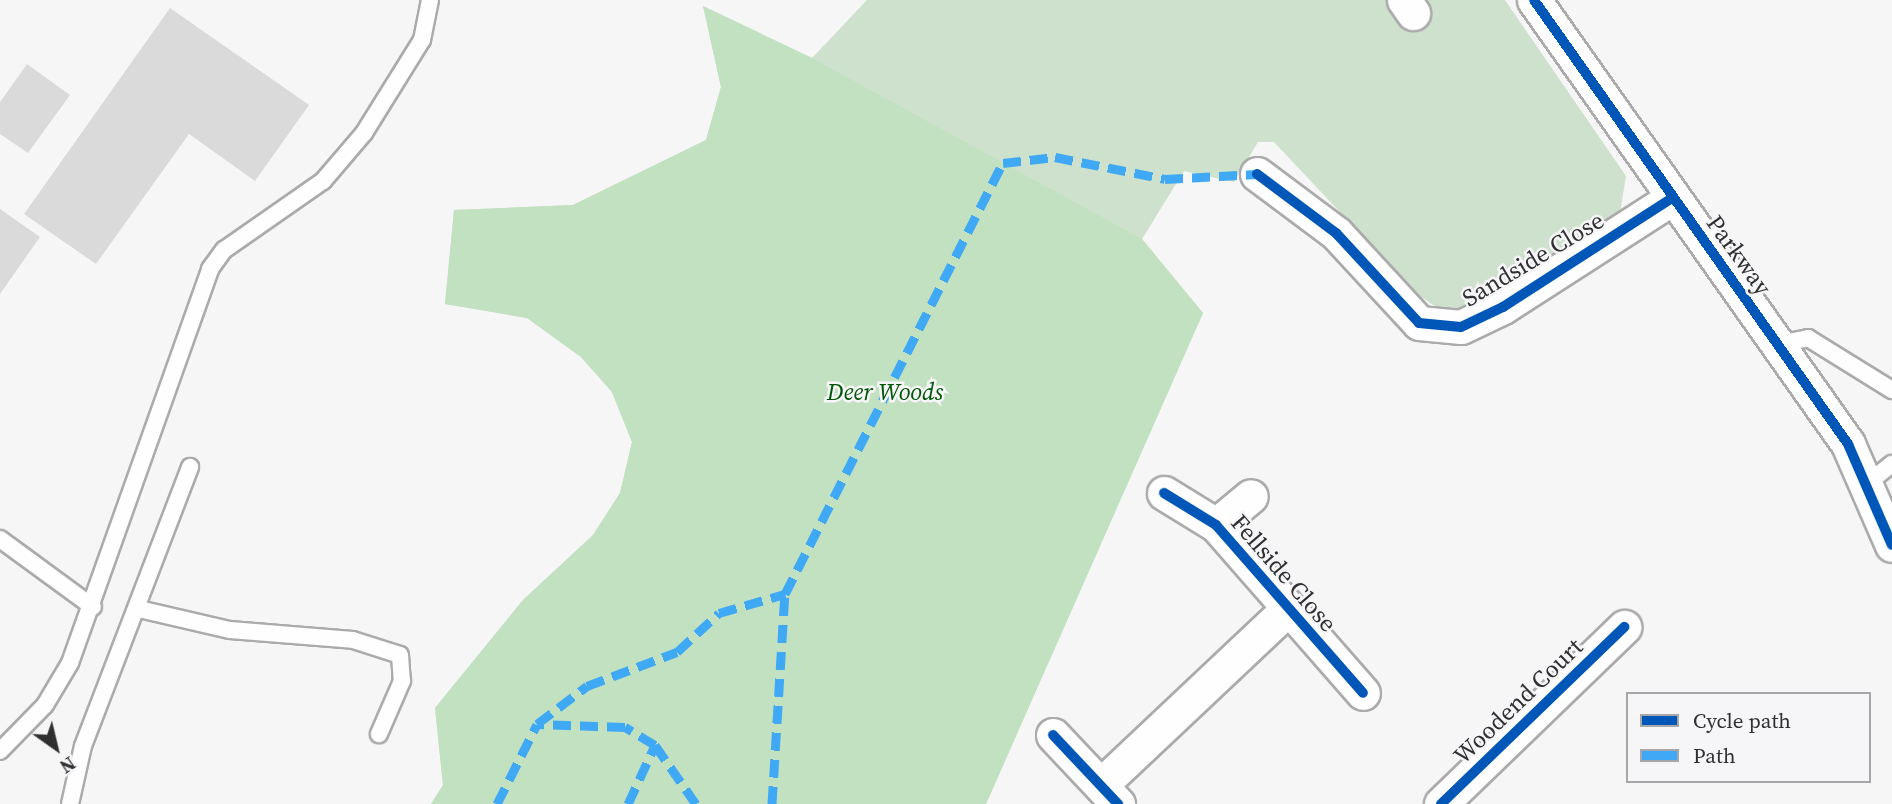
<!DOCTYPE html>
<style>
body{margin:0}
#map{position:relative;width:1892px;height:804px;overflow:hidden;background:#f6f6f7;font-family:"Source Serif 4",serif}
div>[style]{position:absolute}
.green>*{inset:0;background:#cde1cc}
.forest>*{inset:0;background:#c2e1c1}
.building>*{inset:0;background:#dadadb}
.roads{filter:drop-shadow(2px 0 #ababac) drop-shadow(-2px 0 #ababac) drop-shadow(0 2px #ababac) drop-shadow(0 -2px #ababac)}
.service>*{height:16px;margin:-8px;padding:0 8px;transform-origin:8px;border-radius:8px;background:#fefefe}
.minor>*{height:33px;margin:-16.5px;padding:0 16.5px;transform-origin:16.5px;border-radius:16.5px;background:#fefefe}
.quiet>*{height:9px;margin-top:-4.5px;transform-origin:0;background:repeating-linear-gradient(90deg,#3fa9f5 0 18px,transparent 0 27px)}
.cycleway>*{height:10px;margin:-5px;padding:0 5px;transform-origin:5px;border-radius:5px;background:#0057b8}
span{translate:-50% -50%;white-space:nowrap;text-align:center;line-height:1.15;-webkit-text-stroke:5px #f6f5f8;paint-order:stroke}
.street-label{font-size:24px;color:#313031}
.park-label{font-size:24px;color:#005605;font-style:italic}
.legend{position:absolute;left:1626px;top:692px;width:245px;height:91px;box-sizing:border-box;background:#f6f5f8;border:2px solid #a7a6a8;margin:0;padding:9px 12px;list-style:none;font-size:21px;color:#313031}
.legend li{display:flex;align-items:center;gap:14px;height:35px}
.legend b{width:35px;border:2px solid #a7a6a8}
.north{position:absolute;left:21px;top:713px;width:70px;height:70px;-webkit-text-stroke:5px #f6f5f8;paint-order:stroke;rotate:146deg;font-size:19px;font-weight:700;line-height:28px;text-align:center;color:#313031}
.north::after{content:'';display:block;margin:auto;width:24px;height:32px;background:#313031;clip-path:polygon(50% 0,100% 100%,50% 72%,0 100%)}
</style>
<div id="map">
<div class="green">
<i style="clip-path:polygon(867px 0,1505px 0,1626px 176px,1620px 213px,1464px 313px,1439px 309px,1417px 294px,1274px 142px,1258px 142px,1234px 182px,1184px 171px,1142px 239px,1203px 313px,986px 804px,431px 804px,443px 785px,435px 708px,523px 600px,593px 535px,620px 493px,632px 442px,612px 392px,581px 357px,527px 318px,445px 304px,454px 210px,573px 205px,706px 140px,721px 87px,703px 6px,812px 58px)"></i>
</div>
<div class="forest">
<i style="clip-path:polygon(703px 6px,812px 58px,1142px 239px,1203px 313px,986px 804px,431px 804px,443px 785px,435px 708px,523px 600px,593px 535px,620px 493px,632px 442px,612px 392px,581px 357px,527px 318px,445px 304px,454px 210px,573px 205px,706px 140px,721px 87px)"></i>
</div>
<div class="building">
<i style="clip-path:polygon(170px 8px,309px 105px,255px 181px,189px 134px,96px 264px,24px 214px)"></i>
<i style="clip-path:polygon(27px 64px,70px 95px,28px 153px,0 134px,0 102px)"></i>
<i style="clip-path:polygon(0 209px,40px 237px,0 294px)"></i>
</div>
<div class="roads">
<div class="service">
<i style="left:1778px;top:344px;width:31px;rotate:-11deg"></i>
<i style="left:1808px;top:338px;width:99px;rotate:31.8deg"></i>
<i style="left:1867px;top:484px;width:32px;rotate:-39deg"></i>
<i style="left:0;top:539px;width:115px;rotate:36.2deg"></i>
<i style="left:139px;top:609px;width:93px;rotate:13deg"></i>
<i style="left:230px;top:630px;width:123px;rotate:4.6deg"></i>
<i style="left:353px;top:640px;width:49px;rotate:17.7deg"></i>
<i style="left:400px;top:655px;width:26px;rotate:86deg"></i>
<i style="left:402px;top:681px;width:58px;rotate:113.5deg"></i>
<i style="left:0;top:751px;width:64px;rotate:-45.6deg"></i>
<i style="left:45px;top:705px;width:49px;rotate:-59.2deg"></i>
<i style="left:70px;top:663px;width:418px;rotate:-70.4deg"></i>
<i style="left:210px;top:269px;width:24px;rotate:-54deg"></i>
<i style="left:224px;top:250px;width:121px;rotate:-34.9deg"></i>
<i style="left:323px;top:181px;width:63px;rotate:-49.5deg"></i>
<i style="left:364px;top:133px;width:110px;rotate:-58.1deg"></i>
<i style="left:422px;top:40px;width:41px;rotate:-78.7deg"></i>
<i style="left:70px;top:804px;width:59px;rotate:-77.4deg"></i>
<i style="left:83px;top:746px;width:299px;rotate:-69deg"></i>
</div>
<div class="minor">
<i style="left:1404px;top:0;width:16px;rotate:55deg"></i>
<i style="left:1534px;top:0;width:544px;rotate:54.73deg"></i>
<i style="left:1848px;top:444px;width:110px;rotate:66.5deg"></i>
<i style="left:1257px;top:174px;width:99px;rotate:36.8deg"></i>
<i style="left:1336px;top:233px;width:122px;rotate:47.3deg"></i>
<i style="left:1419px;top:323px;width:42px;rotate:5.4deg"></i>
<i style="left:1461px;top:327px;width:47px;rotate:-25.5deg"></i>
<i style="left:1503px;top:307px;width:201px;rotate:-32.8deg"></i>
<i style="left:1164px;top:493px;width:61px;rotate:31.6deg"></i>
<i style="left:1216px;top:525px;width:223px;rotate:48.8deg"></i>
<i style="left:1216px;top:525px;width:45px;rotate:-39.6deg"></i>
<i style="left:1053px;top:735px;width:95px;rotate:46.7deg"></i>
<i style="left:1102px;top:784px;width:255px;rotate:-43.3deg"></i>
<i style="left:1441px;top:804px;width:255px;rotate:-44deg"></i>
</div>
</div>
<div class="quiet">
<i style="left:497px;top:804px;width:89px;rotate:-63.4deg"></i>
<i style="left:628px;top:804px;width:65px;rotate:-65.4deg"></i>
<i style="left:696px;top:804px;width:72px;rotate:-124.8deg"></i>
<i style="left:655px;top:745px;width:35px;rotate:-149deg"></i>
<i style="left:625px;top:727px;width:88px;rotate:-178deg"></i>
<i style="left:537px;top:724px;width:63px;rotate:-37.2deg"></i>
<i style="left:587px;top:686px;width:96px;rotate:-20.7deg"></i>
<i style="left:677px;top:652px;width:57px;rotate:-42.9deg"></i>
<i style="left:719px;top:613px;width:69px;rotate:-16.1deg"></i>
<i style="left:772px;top:804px;width:210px;rotate:-86.5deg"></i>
<i style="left:785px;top:594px;width:483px;rotate:-63.2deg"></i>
<i style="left:1003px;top:163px;width:52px;rotate:-6.6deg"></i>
<i style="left:1055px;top:157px;width:112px;rotate:11.3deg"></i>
<i style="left:1165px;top:179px;width:92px;rotate:-3.1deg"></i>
</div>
<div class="cycleway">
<i style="left:1534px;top:0;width:544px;rotate:54.73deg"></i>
<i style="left:1848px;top:444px;width:110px;rotate:66.5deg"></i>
<i style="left:1257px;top:174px;width:99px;rotate:36.8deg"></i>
<i style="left:1336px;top:233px;width:122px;rotate:47.3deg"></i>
<i style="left:1419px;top:323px;width:42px;rotate:5.4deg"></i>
<i style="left:1461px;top:327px;width:47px;rotate:-25.5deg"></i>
<i style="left:1503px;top:307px;width:201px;rotate:-32.8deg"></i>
<i style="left:1164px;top:493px;width:61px;rotate:31.6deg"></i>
<i style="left:1216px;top:525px;width:223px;rotate:48.8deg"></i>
<i style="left:1053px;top:735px;width:95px;rotate:46.7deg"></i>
<i style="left:1441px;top:804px;width:255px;rotate:-44deg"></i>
</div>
<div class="street-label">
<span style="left:1739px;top:255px;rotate:54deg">Parkway</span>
<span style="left:1533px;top:259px;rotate:-31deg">Sandside Close</span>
<span style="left:1284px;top:573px;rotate:49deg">Fellside Close</span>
<span style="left:1518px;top:701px;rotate:-44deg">Woodend Court</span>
</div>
<div class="park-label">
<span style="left:885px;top:392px">Deer Woods</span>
</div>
<ul class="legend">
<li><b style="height:9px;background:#0057b8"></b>Cycle path</li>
<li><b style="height:9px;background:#3fa9f5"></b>Path</li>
</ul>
<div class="north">N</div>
</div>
